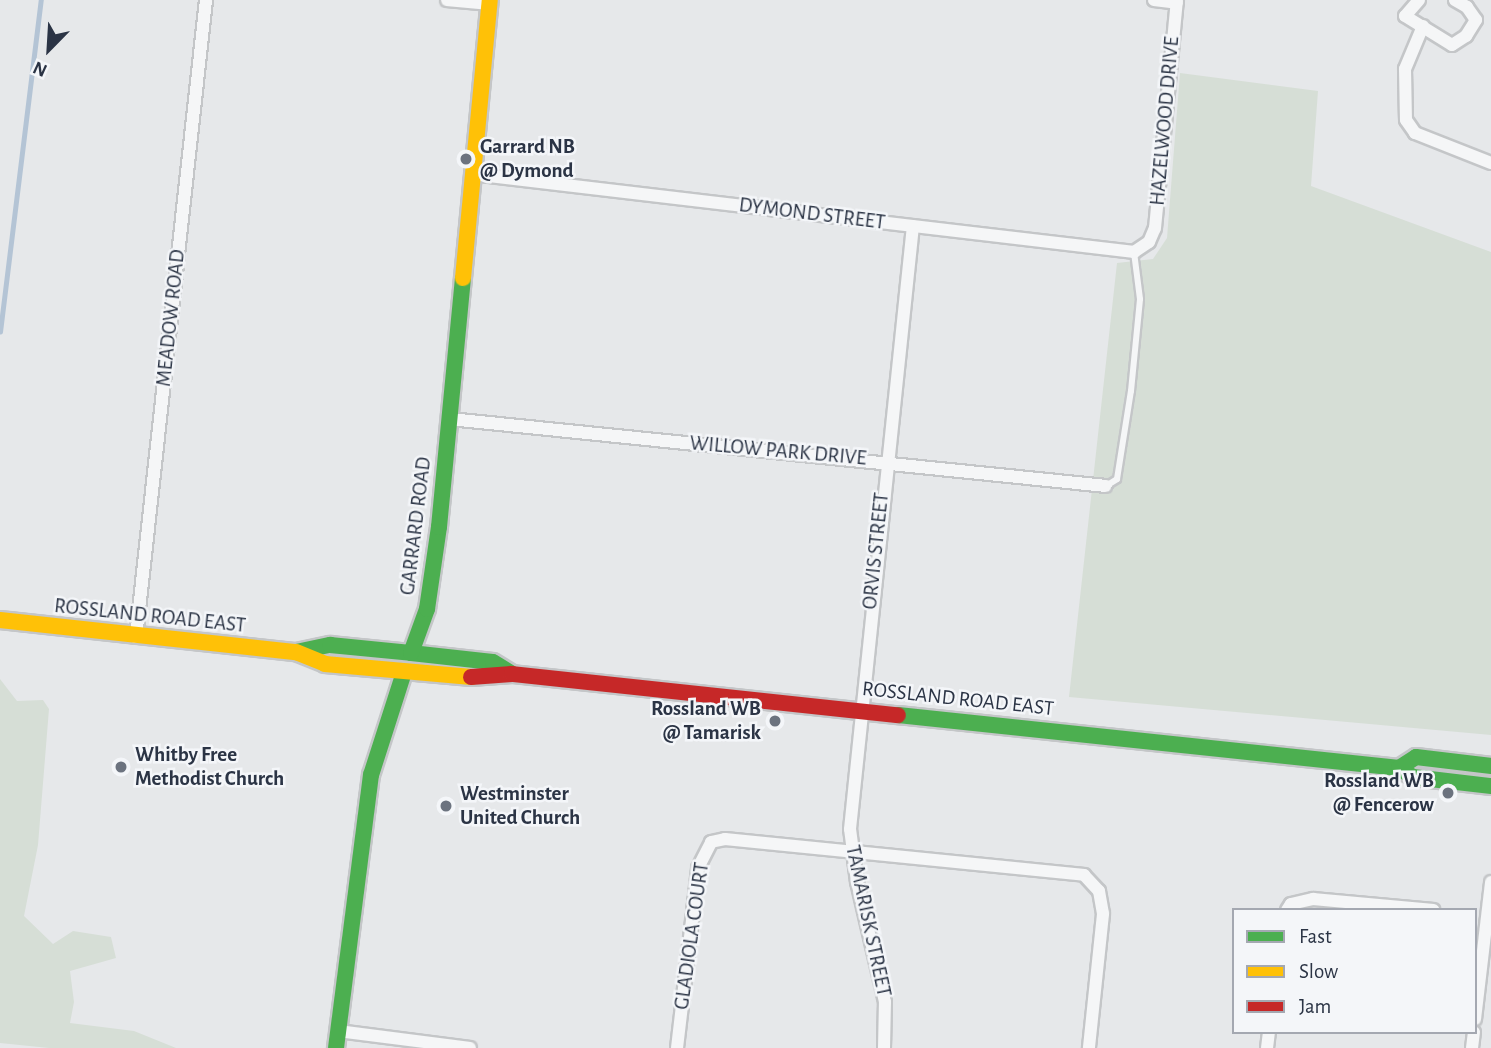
<!DOCTYPE html>
<style>
body{margin:0}
#map{position:relative;width:1491px;height:1048px;overflow:hidden;background:#e6e8ea;font-family:"Alegreya Sans",sans-serif}
div>[style]{position:absolute}
.green>*{inset:0;background:#d6ded6}
.stream>*{height:4.5px;margin:-2.25px;padding:0 2.25px;transform-origin:2.25px;border-radius:2.25px;background:#b4c4d5}
.roads{filter:drop-shadow(2px 0 #c4c6c8) drop-shadow(-2px 0 #c4c6c8) drop-shadow(0 2px #c4c6c8) drop-shadow(0 -2px #c4c6c8)}
.lane>*{height:6px;margin:-3px;padding:0 3px;transform-origin:3px;border-radius:3px;background:#f5f6f7}
.street>*{height:12px;margin:-6px;padding:0 6px;transform-origin:6px;border-radius:6px;background:#f5f6f7}
.fast>*{height:16px;margin:-8px;padding:0 8px;transform-origin:8px;border-radius:8px;background:#4caf50}
.slow>*{height:16px;margin:-8px;padding:0 8px;transform-origin:8px;border-radius:8px;background:#ffc107}
.jam>*{height:16px;margin:-8px;padding:0 8px;transform-origin:8px;border-radius:8px;background:#c62828}
.dots>*{width:19px;height:19px;translate:-50% -50%;box-sizing:border-box;border:4px solid #f4f6f9;border-radius:50%}
span{translate:-50% -50%;white-space:nowrap;text-align:center;line-height:1.15;-webkit-text-stroke:5px #f4f6f9;paint-order:stroke}
.street-label{font-size:21px;color:#2b3445}
.poi-label{font-size:21px;color:#2b3445;font-weight:700}
.left{translate:0 -50%;text-align:left}
.right{translate:-100% -50%;text-align:right}
.legend{position:absolute;left:1232px;top:908px;width:245px;height:126px;box-sizing:border-box;background:#f4f6f9;border:2px solid #a4a8b1;margin:0;padding:9px 12px;list-style:none;font-size:21px;color:#2b3445}
.legend li{display:flex;align-items:center;gap:14px;height:35px}
.legend b{width:35px;border:2px solid #a4a8b1}
.north{position:absolute;left:14px;top:14px;width:70px;height:70px;-webkit-text-stroke:5px #f4f6f9;paint-order:stroke;rotate:204deg;font-size:19px;font-weight:700;line-height:28px;text-align:center;color:#2b3445}
.north::after{content:'';display:block;margin:auto;width:24px;height:32px;background:#2b3445;clip-path:polygon(50% 0,100% 100%,50% 72%,0 100%)}
</style>
<div id="map">
<div class="green">
<i style="clip-path:polygon(1180px 73px,1318px 91px,1311px 186px,1491px 252px,1491px 735px,1069px 697px,1117px 263px,1153px 259px,1167px 238px)"></i>
<i style="clip-path:polygon(0 679px,17px 701px,43px 700px,49px 709px,38px 845px,24px 916px,53px 944px,73px 931px,111px 937px,116px 958px,70px 971px,74px 1002px,70px 1023px,134px 1031px,176px 1048px,49px 1048px,0 1043px)"></i>
</div>
<div class="stream">
<i style="left:0;top:332px;width:335px;rotate:-83deg"></i>
</div>
<div class="roads">
<div class="lane">
<i style="left:1106px;top:486px;width:13px;rotate:-32deg"></i>
<i style="left:1117px;top:479px;width:89px;rotate:-81deg"></i>
<i style="left:1131px;top:391px;width:92px;rotate:-84.4deg"></i>
<i style="left:1140px;top:299px;width:47px;rotate:-97.3deg"></i>
</div>
<div class="street">
<i style="left:447px;top:0;width:43px;rotate:5.3deg"></i>
<i style="left:1154px;top:0;width:23px;rotate:7deg"></i>
<i style="left:1419px;top:0;width:21px;rotate:131deg"></i>
<i style="left:1405px;top:16px;width:55px;rotate:31.7deg"></i>
<i style="left:1452px;top:45px;width:17px;rotate:-33deg"></i>
<i style="left:1466px;top:36px;width:19px;rotate:-58deg"></i>
<i style="left:1476px;top:20px;width:16px;rotate:-125deg"></i>
<i style="left:1467px;top:7px;width:14px;rotate:-150deg"></i>
<i style="left:1423px;top:26px;width:47px;rotate:112.7deg"></i>
<i style="left:1405px;top:69px;width:51px;rotate:88.9deg"></i>
<i style="left:1406px;top:120px;width:16px;rotate:55deg"></i>
<i style="left:1415px;top:133px;width:82px;rotate:21.5deg"></i>
<i style="left:472px;top:174px;width:667px;rotate:6.72deg"></i>
<i style="left:1134px;top:252px;width:18px;rotate:-34deg"></i>
<i style="left:1149px;top:242px;width:15px;rotate:-67deg"></i>
<i style="left:1155px;top:228px;width:229px;rotate:-84.5deg"></i>
<i style="left:450px;top:419px;width:659px;rotate:5.83deg"></i>
<i style="left:136px;top:637px;width:641px;rotate:-83.73deg"></i>
<i style="left:1287px;top:910px;width:7px;rotate:-56deg"></i>
<i style="left:1291px;top:904px;width:23px;rotate:-13deg"></i>
<i style="left:1313px;top:899px;width:121px;rotate:5.2deg"></i>
<i style="left:1475px;top:1019px;width:138px;rotate:-83.3deg"></i>
<i style="left:338px;top:1031px;width:133px;rotate:7.3deg"></i>
<i style="left:677px;top:1048px;width:181px;rotate:-83.3deg"></i>
<i style="left:698px;top:868px;width:29px;rotate:-63deg"></i>
<i style="left:711px;top:842px;width:14px;rotate:-12deg"></i>
<i style="left:725px;top:839px;width:361px;rotate:5.7deg"></i>
<i style="left:1084px;top:875px;width:22px;rotate:47deg"></i>
<i style="left:1099px;top:891px;width:23px;rotate:80deg"></i>
<i style="left:1103px;top:914px;width:135px;rotate:96deg"></i>
<i style="left:884px;top:1048px;width:46px;rotate:-88.8deg"></i>
<i style="left:885px;top:1002px;width:123px;rotate:-103.1deg"></i>
<i style="left:857px;top:882px;width:53px;rotate:-97.5deg"></i>
<i style="left:850px;top:829px;width:606px;rotate:-84.04deg"></i>
<i style="left:1267px;top:1048px;width:16px;rotate:-83deg"></i>
<i style="left:1472px;top:1048px;width:16px;rotate:-83deg"></i>
</div>
<div class="fast">
<i style="left:296px;top:652px;width:35px;rotate:-12deg"></i>
<i style="left:330px;top:645px;width:81px;rotate:5.6deg"></i>
<i style="left:411px;top:653px;width:82px;rotate:6.3deg"></i>
<i style="left:493px;top:662px;width:22px;rotate:32deg"></i>
<i style="left:411px;top:653px;width:47px;rotate:-70deg"></i>
<i style="left:427px;top:609px;width:83px;rotate:-81.7deg"></i>
<i style="left:439px;top:527px;width:250px;rotate:-84.5deg"></i>
<i style="left:898px;top:715px;width:504px;rotate:6.04deg"></i>
<i style="left:1399px;top:768px;width:17px;rotate:33deg"></i>
<i style="left:1413px;top:777px;width:79px;rotate:6.6deg"></i>
<i style="left:1399px;top:768px;width:20px;rotate:-33deg"></i>
<i style="left:1416px;top:757px;width:76px;rotate:6.8deg"></i>
<i style="left:336px;top:1048px;width:275px;rotate:-82.7deg"></i>
<i style="left:371px;top:775px;width:108px;rotate:-72.2deg"></i>
</div>
<div class="slow">
<i style="left:463px;top:278px;width:279px;rotate:-84.5deg"></i>
<i style="left:0;top:620px;width:298px;rotate:6.2deg"></i>
<i style="left:296px;top:652px;width:31px;rotate:22deg"></i>
<i style="left:325px;top:664px;width:147px;rotate:5.1deg"></i>
</div>
<div class="jam">
<i style="left:471px;top:677px;width:41px;rotate:-4.2deg"></i>
<i style="left:512px;top:674px;width:388px;rotate:6.1deg"></i>
</div>
</div>
<div class="dots">
<i style="left:466px;top:159px;background:#6c737f"></i>
<i style="left:775px;top:721px;background:#6c737f"></i>
<i style="left:121px;top:767px;background:#6c737f"></i>
<i style="left:1448px;top:793px;background:#6c737f"></i>
<i style="left:446px;top:806px;background:#6c737f"></i>
</div>
<div class="street-label">
<span style="left:1165px;top:121px;rotate:-85deg">HAZELWOOD DRIVE</span>
<span style="left:812px;top:214px;rotate:7deg">DYMOND STREET</span>
<span style="left:171px;top:318px;rotate:-84deg">MEADOW ROAD</span>
<span style="left:778px;top:451px;rotate:5deg">WILLOW PARK DRIVE</span>
<span style="left:416px;top:526px;rotate:-83deg">GARRARD ROAD</span>
<span style="left:876px;top:551px;rotate:-84deg">ORVIS STREET</span>
<span style="left:150px;top:616px;rotate:6deg">ROSSLAND ROAD EAST</span>
<span style="left:958px;top:699px;rotate:6deg">ROSSLAND ROAD EAST</span>
<span style="left:868px;top:921px;rotate:78deg">TAMARISK STREET</span>
<span style="left:692px;top:936px;rotate:-82deg">GLADIOLA COURT</span>
</div>
<div class="poi-label">
<span class="left" style="left:480px;top:159px">Garrard NB<br>@ Dymond</span>
<span class="right" style="left:761px;top:721px">Rossland WB<br>@ Tamarisk</span>
<span class="left" style="left:135px;top:767px">Whitby Free<br>Methodist Church</span>
<span class="right" style="left:1434px;top:793px">Rossland WB<br>@ Fencerow</span>
<span class="left" style="left:460px;top:806px">Westminster<br>United Church</span>
</div>
<ul class="legend">
<li><b style="height:9px;background:#4caf50"></b>Fast</li>
<li><b style="height:9px;background:#ffc107"></b>Slow</li>
<li><b style="height:9px;background:#c62828"></b>Jam</li>
</ul>
<div class="north">N</div>
</div>
